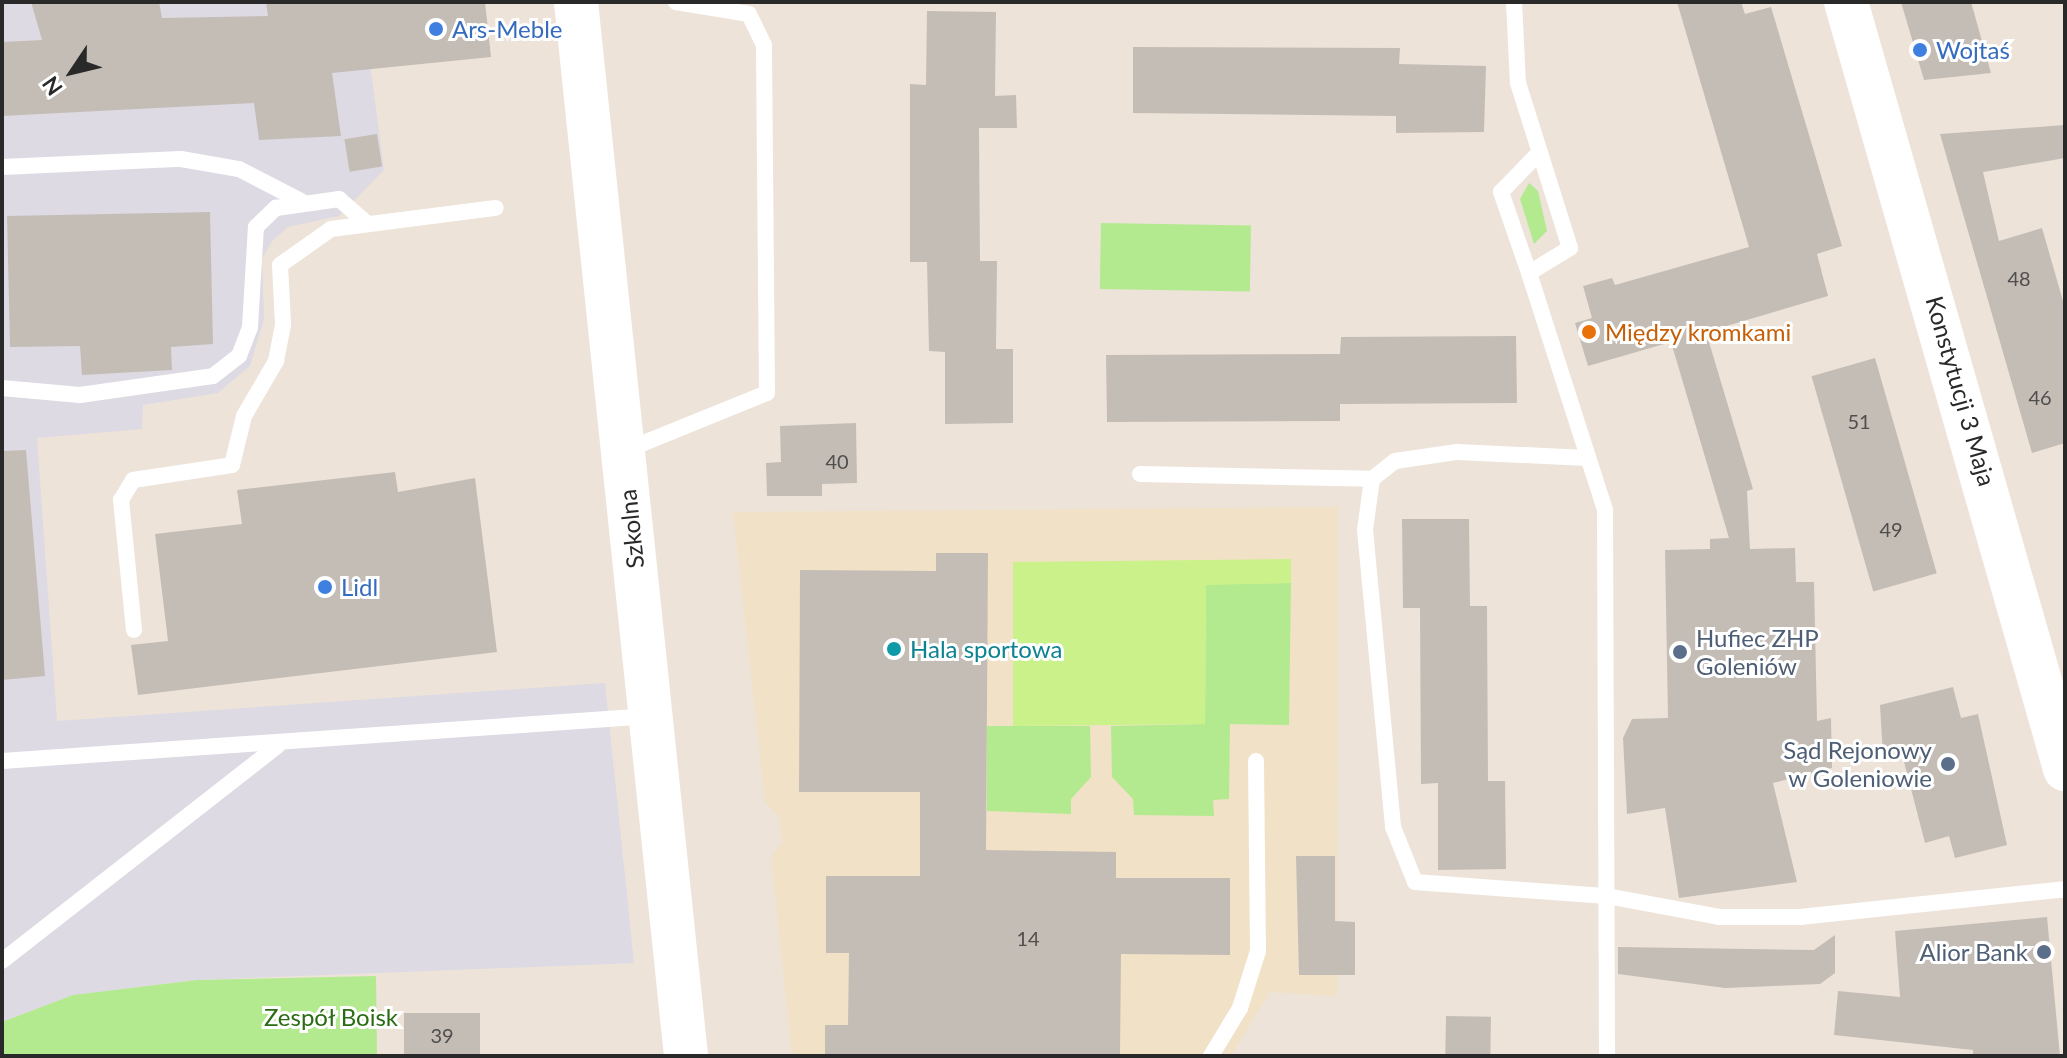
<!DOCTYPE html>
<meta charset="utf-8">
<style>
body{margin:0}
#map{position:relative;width:2067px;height:1058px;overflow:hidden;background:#ede3d9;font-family:Lato,sans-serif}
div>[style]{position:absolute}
.industrial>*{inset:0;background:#dddae4}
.education>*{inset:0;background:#f1e1c6}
.green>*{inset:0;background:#b3ea8f;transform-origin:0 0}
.pitch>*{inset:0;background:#cbf28a}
.building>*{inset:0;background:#c4bdb6;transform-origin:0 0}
.lane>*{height:16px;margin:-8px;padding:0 8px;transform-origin:8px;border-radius:8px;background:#fff}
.secondary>*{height:44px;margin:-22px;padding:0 22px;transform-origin:22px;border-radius:22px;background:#fff}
.dots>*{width:22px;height:22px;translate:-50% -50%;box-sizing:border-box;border:4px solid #fff;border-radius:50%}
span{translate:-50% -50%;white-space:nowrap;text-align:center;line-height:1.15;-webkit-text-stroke:6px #fff;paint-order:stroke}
.number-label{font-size:20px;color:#504e4c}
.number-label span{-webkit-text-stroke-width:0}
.shop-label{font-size:24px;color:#366cbe}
.left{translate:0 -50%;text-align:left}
.food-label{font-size:24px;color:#c56008}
.street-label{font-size:24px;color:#292929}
.service-label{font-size:24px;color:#4e5e75}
.right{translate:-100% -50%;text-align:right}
.culture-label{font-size:24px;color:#0d838f}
.park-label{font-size:24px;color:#2a6c12}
.frame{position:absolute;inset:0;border:4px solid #292929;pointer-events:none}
.north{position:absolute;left:32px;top:32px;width:80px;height:80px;-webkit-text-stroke:6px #fff;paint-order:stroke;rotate:235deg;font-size:22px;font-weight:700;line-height:32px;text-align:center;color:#292929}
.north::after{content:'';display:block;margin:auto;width:28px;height:36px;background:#292929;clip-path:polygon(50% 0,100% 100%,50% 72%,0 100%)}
</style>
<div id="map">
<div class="industrial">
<i style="clip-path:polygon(2px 2px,362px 2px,384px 170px,339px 216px,288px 227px,272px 241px,262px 259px,264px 319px,250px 366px,218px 393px,143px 405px,142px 429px,37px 438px,57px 721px,605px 683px,634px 963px,197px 980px,73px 995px,2px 1022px)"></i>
</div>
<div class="education">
<i style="clip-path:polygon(1338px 507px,1337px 996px,1270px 992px,1231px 1056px,792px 1056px,771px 856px,782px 843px,779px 817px,765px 802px,733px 512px)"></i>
</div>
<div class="green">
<i style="clip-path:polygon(1529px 183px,1538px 191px,1547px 231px,1534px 244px,1520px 199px)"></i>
<i style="left:1101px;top:223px;width:150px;height:66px;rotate:1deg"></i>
<i style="clip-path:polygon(1291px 583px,1289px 725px,1230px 724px,1229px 799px,1213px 800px,1214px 816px,1134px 815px,1133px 799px,1112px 777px,1111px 726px,1205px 724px,1206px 584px)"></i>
<i style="clip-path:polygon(987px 726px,1090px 726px,1091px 777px,1071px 799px,1071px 814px,987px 811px)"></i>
<i style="clip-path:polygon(376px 976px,377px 1056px,2px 1056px,2px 1022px,73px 995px,197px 980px)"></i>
</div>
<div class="pitch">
<i style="clip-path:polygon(1291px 559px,1291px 583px,1206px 585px,1205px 724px,1013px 726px,1013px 562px)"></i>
</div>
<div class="building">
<i style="clip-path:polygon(31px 2px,159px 2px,162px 18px,268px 16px,266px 2px,485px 2px,491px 57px,332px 73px,341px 136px,259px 140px,254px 103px,2px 116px,2px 42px,42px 40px)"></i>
<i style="clip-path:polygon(1677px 2px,1741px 2px,1745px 14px,1771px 7px,1842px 246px,1817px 254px,1828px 296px,1706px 332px,1753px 489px,1747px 491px,1750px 549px,1795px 548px,1796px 582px,1814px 582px,1817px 721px,1831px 718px,1832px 768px,1773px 783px,1797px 882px,1679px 898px,1665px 808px,1627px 814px,1623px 738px,1632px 719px,1668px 718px,1665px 550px,1710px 549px,1710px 539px,1729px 538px,1671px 342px,1588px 366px,1575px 323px,1592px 318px,1583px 286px,1612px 278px,1615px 285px,1749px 247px)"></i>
<i style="clip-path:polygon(1901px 2px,1971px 2px,1991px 73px,1924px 80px)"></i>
<i style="clip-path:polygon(927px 11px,996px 12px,995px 96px,1016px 95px,1017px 128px,979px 128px,980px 261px,997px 261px,996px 349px,1013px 349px,1013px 423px,945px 424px,945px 352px,929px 351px,927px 262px,910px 262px,910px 84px,926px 85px)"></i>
<i style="clip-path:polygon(1133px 47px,1400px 48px,1399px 64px,1486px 66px,1484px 132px,1396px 133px,1396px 116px,1133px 113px)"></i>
<i style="clip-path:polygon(2065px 125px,2065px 158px,1983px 172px,1999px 241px,2042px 228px,2065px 308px,2065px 443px,2032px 453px,1940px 134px)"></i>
<i style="left:377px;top:134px;width:33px;height:33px;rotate:81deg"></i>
<i style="clip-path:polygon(210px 212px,213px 344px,171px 347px,172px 370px,82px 375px,80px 346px,10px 347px,7px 216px)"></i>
<i style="clip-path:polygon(1516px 336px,1517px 403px,1340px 404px,1340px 421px,1107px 422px,1106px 355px,1340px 354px,1341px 337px)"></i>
<i style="left:1875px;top:358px;width:224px;height:66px;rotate:74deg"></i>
<i style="clip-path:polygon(856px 423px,857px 483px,822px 484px,822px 496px,767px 496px,766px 463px,781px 462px,780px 426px)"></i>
<i style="clip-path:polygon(26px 450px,45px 676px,2px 680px,2px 451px)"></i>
<i style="clip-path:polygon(395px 472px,398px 492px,475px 478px,497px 652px,138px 695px,131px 645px,168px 641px,155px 534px,242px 524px,237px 490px)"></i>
<i style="clip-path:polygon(1402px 519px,1469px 519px,1470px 606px,1487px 606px,1488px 781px,1505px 781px,1506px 869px,1438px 870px,1438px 783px,1421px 784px,1420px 608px,1403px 608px)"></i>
<i style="clip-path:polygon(936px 553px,988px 553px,986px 850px,1116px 852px,1116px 878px,1230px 878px,1230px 955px,1121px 954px,1120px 1056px,825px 1056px,825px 1025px,848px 1025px,849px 953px,826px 953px,826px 876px,920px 876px,920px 792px,799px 792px,800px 570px,936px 571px)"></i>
<i style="clip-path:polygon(1953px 687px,1961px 718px,1978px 714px,2007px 845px,1955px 858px,1949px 836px,1925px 843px,1901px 750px,1883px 755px,1880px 705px)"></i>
<i style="clip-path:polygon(1296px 856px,1335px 856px,1335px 921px,1355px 922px,1355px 975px,1299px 975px)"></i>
<i style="clip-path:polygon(2047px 917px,2060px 1056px,1973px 1056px,1973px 1050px,1834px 1035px,1838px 991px,1900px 997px,1895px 931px)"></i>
<i style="clip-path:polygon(1835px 935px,1835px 973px,1820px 984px,1725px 988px,1618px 974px,1618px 947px,1814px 950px)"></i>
<i style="left:480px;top:1013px;width:43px;height:76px;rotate:90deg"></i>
<i style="left:1446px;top:1016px;width:45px;height:40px;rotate:1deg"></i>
</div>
<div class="lane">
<i style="left:1514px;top:2px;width:81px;rotate:87.2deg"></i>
<i style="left:1518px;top:83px;width:173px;rotate:72.5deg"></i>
<i style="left:1570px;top:248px;width:48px;rotate:148.6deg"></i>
<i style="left:1529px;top:273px;width:249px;rotate:72.2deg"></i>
<i style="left:1605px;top:510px;width:546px;rotate:89.79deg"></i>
<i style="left:2px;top:167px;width:179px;rotate:-2.6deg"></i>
<i style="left:181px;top:159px;width:59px;rotate:9.8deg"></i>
<i style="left:239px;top:169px;width:70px;rotate:27.3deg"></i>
<i style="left:1529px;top:273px;width:86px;rotate:-109.1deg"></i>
<i style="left:1501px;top:192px;width:53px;rotate:-45.8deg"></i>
<i style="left:2px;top:388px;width:78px;rotate:5.1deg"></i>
<i style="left:80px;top:395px;width:134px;rotate:-8.1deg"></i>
<i style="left:213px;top:376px;width:33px;rotate:-38deg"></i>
<i style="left:239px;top:356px;width:31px;rotate:-69deg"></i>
<i style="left:250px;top:327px;width:100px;rotate:-86.6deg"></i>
<i style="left:256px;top:227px;width:28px;rotate:-44deg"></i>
<i style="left:276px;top:208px;width:64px;rotate:-8.1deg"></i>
<i style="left:339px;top:199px;width:35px;rotate:41deg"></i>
<i style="left:624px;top:451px;width:154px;rotate:-22.1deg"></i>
<i style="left:767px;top:393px;width:348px;rotate:-90.5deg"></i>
<i style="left:764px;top:45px;width:34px;rotate:-116deg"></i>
<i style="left:749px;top:14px;width:74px;rotate:-170.7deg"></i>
<i style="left:1140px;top:474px;width:232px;rotate:1.2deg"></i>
<i style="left:1372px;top:479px;width:29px;rotate:-38deg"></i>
<i style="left:1395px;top:461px;width:63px;rotate:-8.3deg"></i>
<i style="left:1457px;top:452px;width:131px;rotate:2.6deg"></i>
<i style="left:1372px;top:479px;width:51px;rotate:97.8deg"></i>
<i style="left:1365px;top:530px;width:298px;rotate:84.6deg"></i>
<i style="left:1393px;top:827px;width:59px;rotate:68.2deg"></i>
<i style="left:1415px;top:882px;width:193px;rotate:4.2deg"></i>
<i style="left:1607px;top:896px;width:114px;rotate:10.6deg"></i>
<i style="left:1719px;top:917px;width:81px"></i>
<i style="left:1800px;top:917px;width:266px;rotate:-6deg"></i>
<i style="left:134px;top:630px;width:131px;rotate:-95.7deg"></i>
<i style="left:121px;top:500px;width:23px;rotate:-59deg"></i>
<i style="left:133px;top:480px;width:100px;rotate:-8.6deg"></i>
<i style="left:232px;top:465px;width:50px;rotate:-76.2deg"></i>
<i style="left:244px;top:416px;width:64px;rotate:-59.8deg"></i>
<i style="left:276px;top:361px;width:38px;rotate:-79deg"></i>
<i style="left:283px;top:324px;width:59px;rotate:-92.9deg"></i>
<i style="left:280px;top:265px;width:62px;rotate:-35.2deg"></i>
<i style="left:331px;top:229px;width:166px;rotate:-7.3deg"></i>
<i style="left:2px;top:761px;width:650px;rotate:-3.97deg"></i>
<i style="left:2px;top:961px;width:350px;rotate:-38deg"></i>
<i style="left:1211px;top:1056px;width:56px;rotate:-58.9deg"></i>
<i style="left:1240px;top:1008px;width:60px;rotate:-72.5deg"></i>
<i style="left:1258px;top:951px;width:190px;rotate:-90.6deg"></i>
</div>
<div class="secondary">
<i style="left:576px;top:2px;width:1060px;rotate:84.04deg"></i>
<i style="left:1846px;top:2px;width:798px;rotate:74.06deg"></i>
</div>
<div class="dots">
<i style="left:436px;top:29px;background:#3f7fe0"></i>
<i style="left:1920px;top:50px;background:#3f7fe0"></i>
<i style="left:1589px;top:332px;background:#e8710a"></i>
<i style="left:325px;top:587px;background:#3f7fe0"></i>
<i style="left:894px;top:649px;background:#0f9aa8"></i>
<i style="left:1680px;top:652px;background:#5c6f8a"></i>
<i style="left:1948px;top:764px;background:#5c6f8a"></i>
<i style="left:2044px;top:952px;background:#5c6f8a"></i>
</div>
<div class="number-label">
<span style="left:2019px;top:278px">48</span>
<span style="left:2040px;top:397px">46</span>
<span style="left:1859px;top:421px">51</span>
<span style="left:837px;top:461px">40</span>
<span style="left:1891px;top:529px">49</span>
<span style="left:1028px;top:938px">14</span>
<span style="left:442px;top:1035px">39</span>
</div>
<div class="shop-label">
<span class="left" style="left:452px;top:29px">Ars-Meble</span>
<span class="left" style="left:1936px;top:50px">Wojtaś</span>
<span class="left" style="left:341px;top:587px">Lidl</span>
</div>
<div class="food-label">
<span class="left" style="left:1605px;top:332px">Między kromkami</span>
</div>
<div class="street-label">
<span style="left:1961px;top:391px;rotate:74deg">Konstytucji 3 Maja</span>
<span style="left:631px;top:529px;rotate:-96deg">Szkolna</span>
</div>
<div class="service-label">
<span class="left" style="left:1696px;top:652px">Hufiec ZHP<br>Goleniów</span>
<span class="right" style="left:1932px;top:764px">Sąd Rejonowy<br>w Goleniowie</span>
<span class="right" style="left:2028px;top:952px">Alior Bank</span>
</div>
<div class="culture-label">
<span class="left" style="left:910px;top:649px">Hala sportowa</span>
</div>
<div class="park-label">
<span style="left:331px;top:1017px">Zespół Boisk</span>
</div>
<div class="frame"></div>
<div class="north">N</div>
</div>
